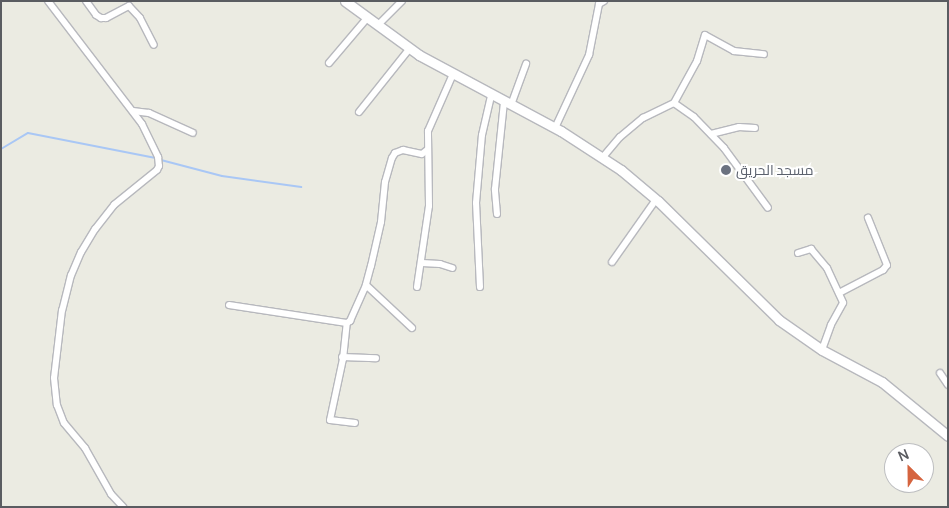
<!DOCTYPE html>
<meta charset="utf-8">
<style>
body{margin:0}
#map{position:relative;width:949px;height:508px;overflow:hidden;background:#ebebe2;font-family:Manrope,Cairo,sans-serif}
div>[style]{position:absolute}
.stream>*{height:2px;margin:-1px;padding:0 1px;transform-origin:1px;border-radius:1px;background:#a9c7f5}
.roads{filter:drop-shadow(1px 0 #b7b8bd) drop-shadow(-1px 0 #b7b8bd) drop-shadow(0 1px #b7b8bd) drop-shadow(0 -1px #b7b8bd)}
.street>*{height:6px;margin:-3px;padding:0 3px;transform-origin:3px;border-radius:3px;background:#fff}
.secondary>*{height:9px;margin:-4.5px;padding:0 4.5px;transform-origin:4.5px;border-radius:4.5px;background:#fff}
.dots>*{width:14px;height:14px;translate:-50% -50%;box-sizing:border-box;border:2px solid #fff;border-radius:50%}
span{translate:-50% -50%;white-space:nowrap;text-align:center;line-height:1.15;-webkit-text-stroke:4px #fff;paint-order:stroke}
.worship-label{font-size:14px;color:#5b616d}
.left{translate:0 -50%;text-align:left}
.frame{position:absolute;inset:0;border:2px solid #5a5c61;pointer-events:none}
.north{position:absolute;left:884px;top:443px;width:50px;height:50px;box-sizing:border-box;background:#fff;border:1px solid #bdbec0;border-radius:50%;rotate:337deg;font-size:14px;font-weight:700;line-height:20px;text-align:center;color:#5a5c61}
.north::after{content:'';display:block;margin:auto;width:18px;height:22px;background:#d5643f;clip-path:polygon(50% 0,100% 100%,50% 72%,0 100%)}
</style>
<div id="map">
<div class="stream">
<i style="left:1px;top:149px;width:31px;rotate:-31deg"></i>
<i style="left:28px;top:133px;width:130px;rotate:11.1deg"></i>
<i style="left:161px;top:160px;width:63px;rotate:14.7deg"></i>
<i style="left:222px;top:176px;width:80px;rotate:7.9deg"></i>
</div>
<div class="roads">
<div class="street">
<i style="left:48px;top:1px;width:155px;rotate:52.6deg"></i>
<i style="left:142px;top:124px;width:37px;rotate:64deg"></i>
<i style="left:158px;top:157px;width:9px;rotate:84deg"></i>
<i style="left:159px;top:166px;width:4px;rotate:117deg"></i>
<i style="left:157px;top:170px;width:55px;rotate:140.9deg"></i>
<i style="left:114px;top:205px;width:31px;rotate:128deg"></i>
<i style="left:95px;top:229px;width:27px;rotate:121deg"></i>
<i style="left:81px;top:252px;width:25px;rotate:113deg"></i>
<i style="left:71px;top:275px;width:36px;rotate:104deg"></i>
<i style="left:62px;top:310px;width:68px;rotate:96.7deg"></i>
<i style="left:54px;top:378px;width:27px;rotate:84deg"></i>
<i style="left:57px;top:405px;width:19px;rotate:69deg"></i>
<i style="left:64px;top:423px;width:33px;rotate:50deg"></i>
<i style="left:85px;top:448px;width:53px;rotate:60.5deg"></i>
<i style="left:111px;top:494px;width:18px;rotate:47deg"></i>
<i style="left:86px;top:1px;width:17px;rotate:54deg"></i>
<i style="left:96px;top:15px;width:6px;rotate:31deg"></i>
<i style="left:101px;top:18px;width:5px"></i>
<i style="left:106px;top:18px;width:26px;rotate:-28deg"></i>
<i style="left:129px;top:6px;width:16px;rotate:47deg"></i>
<i style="left:140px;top:18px;width:30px;rotate:63deg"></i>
<i style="left:378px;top:25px;width:34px;rotate:-45deg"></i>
<i style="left:329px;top:63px;width:60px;rotate:-49.7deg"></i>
<i style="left:674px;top:103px;width:24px;rotate:35deg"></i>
<i style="left:694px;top:117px;width:43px;rotate:45.9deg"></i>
<i style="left:724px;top:148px;width:74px;rotate:53.7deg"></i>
<i style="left:511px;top:105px;width:44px;rotate:-69.9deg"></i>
<i style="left:133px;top:111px;width:16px;rotate:7deg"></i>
<i style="left:149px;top:113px;width:48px;rotate:24.4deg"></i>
<i style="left:359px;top:112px;width:82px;rotate:-51.4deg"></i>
<i style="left:555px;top:128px;width:81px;rotate:-65deg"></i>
<i style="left:589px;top:55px;width:52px;rotate:-78.9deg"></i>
<i style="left:599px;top:4px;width:6px;rotate:-31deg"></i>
<i style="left:711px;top:134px;width:29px;rotate:-14deg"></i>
<i style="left:739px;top:127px;width:16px;rotate:4deg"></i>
<i style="left:603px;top:157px;width:26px;rotate:-50deg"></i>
<i style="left:620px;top:137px;width:30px;rotate:-40deg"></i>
<i style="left:643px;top:118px;width:34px;rotate:-26deg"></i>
<i style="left:674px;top:103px;width:48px;rotate:-61.3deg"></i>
<i style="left:697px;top:61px;width:27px;rotate:-73deg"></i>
<i style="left:705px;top:35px;width:33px;rotate:29deg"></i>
<i style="left:734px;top:51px;width:30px;rotate:6deg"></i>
<i style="left:497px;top:214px;width:25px;rotate:-95deg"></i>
<i style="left:495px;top:189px;width:87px;rotate:-84.1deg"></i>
<i style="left:798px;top:253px;width:14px;rotate:-17deg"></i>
<i style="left:811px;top:249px;width:25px;rotate:50deg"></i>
<i style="left:827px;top:268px;width:38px;rotate:65deg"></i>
<i style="left:843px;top:303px;width:25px;rotate:119deg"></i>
<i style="left:831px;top:325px;width:27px;rotate:110deg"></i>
<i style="left:612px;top:262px;width:75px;rotate:-54.8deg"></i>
<i style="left:422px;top:263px;width:18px;rotate:3deg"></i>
<i style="left:440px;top:264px;width:13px;rotate:18deg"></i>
<i style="left:366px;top:285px;width:63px;rotate:43.1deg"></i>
<i style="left:417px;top:287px;width:82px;rotate:-81.6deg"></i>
<i style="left:429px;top:206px;width:75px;rotate:-90.8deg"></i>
<i style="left:428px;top:131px;width:62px;rotate:-66.3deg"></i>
<i style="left:480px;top:287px;width:84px;rotate:-92.7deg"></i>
<i style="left:476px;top:203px;width:68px;rotate:-85deg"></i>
<i style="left:482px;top:135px;width:40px;rotate:-77deg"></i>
<i style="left:839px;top:293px;width:50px;rotate:-27.6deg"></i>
<i style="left:883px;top:270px;width:6px;rotate:-51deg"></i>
<i style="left:887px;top:265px;width:51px;rotate:-112deg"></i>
<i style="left:229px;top:305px;width:119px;rotate:8.7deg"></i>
<i style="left:342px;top:357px;width:34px;rotate:2deg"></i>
<i style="left:940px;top:373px;width:14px;rotate:56deg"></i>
<i style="left:355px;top:423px;width:25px;rotate:-173deg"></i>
<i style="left:330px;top:420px;width:62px;rotate:-78deg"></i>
<i style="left:343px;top:359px;width:36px;rotate:-84deg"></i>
<i style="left:347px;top:323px;width:4px;rotate:-34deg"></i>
<i style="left:350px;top:321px;width:36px;rotate:-66deg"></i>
<i style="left:365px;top:288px;width:23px;rotate:-75deg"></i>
<i style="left:371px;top:266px;width:45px;rotate:-77.2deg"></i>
<i style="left:381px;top:222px;width:40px;rotate:-84.3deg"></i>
<i style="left:385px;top:182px;width:25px;rotate:-74deg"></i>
<i style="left:392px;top:158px;width:6px;rotate:-59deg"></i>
<i style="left:395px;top:153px;width:9px;rotate:-21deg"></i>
<i style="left:403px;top:150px;width:19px;rotate:12deg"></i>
<i style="left:422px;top:154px;width:6px;rotate:-39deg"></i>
</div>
<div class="secondary">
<i style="left:345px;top:1px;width:92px;rotate:36.1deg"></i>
<i style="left:419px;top:55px;width:161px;rotate:28.2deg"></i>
<i style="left:561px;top:131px;width:72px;rotate:33deg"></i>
<i style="left:621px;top:170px;width:48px;rotate:40deg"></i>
<i style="left:658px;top:201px;width:170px;rotate:44.5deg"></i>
<i style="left:779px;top:320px;width:52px;rotate:34.9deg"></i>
<i style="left:822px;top:350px;width:68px;rotate:28.1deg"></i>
<i style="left:882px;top:382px;width:85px;rotate:39.3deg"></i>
</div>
</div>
<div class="dots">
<i style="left:726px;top:170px;background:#6b7280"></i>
</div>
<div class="worship-label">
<span class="left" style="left:736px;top:170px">مسجد الحريق</span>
</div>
<div class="frame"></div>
<div class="north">N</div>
</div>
